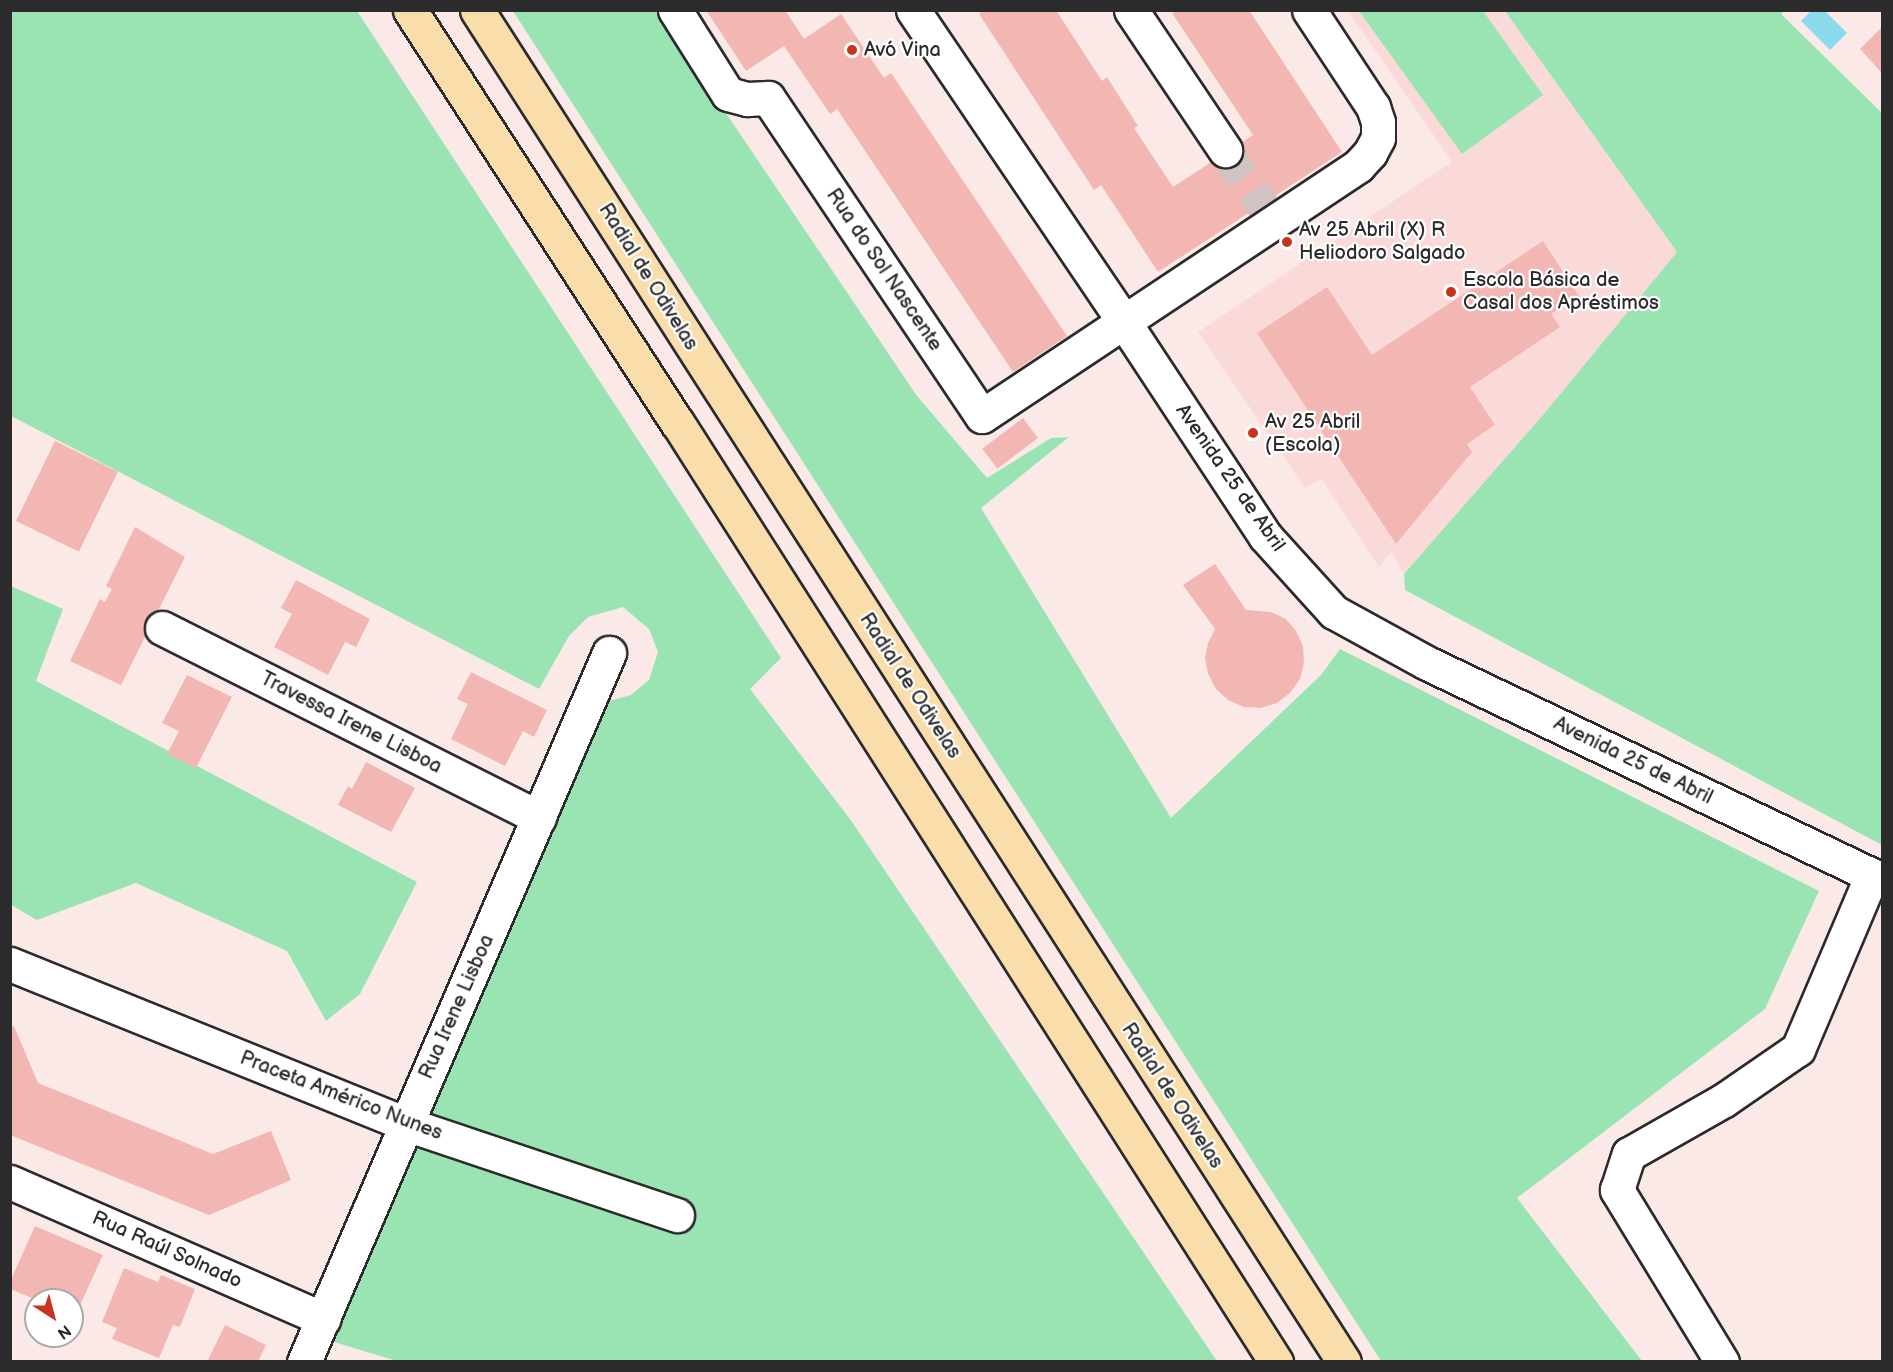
<!DOCTYPE html>
<meta charset="utf-8">
<style>
body{margin:0}
#map{position:relative;width:1893px;height:1372px;overflow:hidden;background:#fbe9e8;font-family:"Balsamiq Sans",sans-serif}
div>[style]{position:absolute}
.built>*{inset:0;background:#f9dad8}
.green>*{inset:0;background:#9ae4b3}
.water>*{inset:0;background:#8cd8ec}
.building>*{inset:0;background:#f3b7b3;transform-origin:0 0}
.minor-tunnel>*{height:33px;margin-top:-16.5px;transform-origin:0;background:repeating-linear-gradient(90deg,#d1c3c2 0 33px,transparent 0 49px)}
.roads{filter:drop-shadow(2px 0 #2b2b2b) drop-shadow(-2px 0 #2b2b2b) drop-shadow(0 2px #2b2b2b) drop-shadow(0 -2px #2b2b2b)}
.minor>*{height:33px;margin:-16.5px;padding:0 16.5px;transform-origin:16.5px;border-radius:16.5px;background:#fff}
.highway>*{height:33px;margin:-16.5px;padding:0 16.5px;transform-origin:16.5px;border-radius:16.5px;background:#f9deab}
.dots>*{width:16px;height:16px;translate:-50% -50%;box-sizing:border-box;border:3px solid #fff;border-radius:50%}
span{translate:-50% -50%;white-space:nowrap;text-align:center;line-height:1.15;-webkit-text-stroke:4.5px #fff;paint-order:stroke}
.poi-label{font-size:20px;color:#2b2b2b}
.left{translate:0 -50%;text-align:left}
.street-label{font-size:20px;color:#2b2b2b}
.frame{position:absolute;inset:0;border:12px solid #2b2b2b;pointer-events:none}
.north{position:absolute;left:24px;top:1288px;width:60px;height:60px;box-sizing:border-box;background:#fff;border:2px solid #aaa;border-radius:50%;rotate:144deg;font-size:16px;font-weight:700;line-height:24px;text-align:center;color:#2b2b2b}
.north::after{content:'';display:block;margin:auto;width:21px;height:27px;background:#c8321e;clip-path:polygon(50% 0,100% 100%,50% 72%,0 100%)}
</style>
<div id="map">
<div class="built">
<i style="clip-path:polygon(1348px 11px,1505px 11px,1677px 252px,1543px 415px,1404px 574px,1391px 552px,1379px 567px,1322px 479px,1305px 488px,1198px 332px,1452px 162px)"></i>
</div>
<div class="green">
<i style="clip-path:polygon(11px 11px,357px 11px,781px 658px,750px 689px,850px 819px,1217px 1361px,400px 1362px,331px 1341px,609px 701px,631px 695px,649px 680px,658px 652px,649px 629px,623px 607px,588px 617px,569px 636px,539px 689px,11px 416px)"></i>
<i style="clip-path:polygon(513px 11px,657px 11px,917px 396px,987px 478px,1051px 438px,1069px 437px,981px 508px,1171px 818px,1321px 675px,1340px 649px,1819px 891px,1765px 1009px,1517px 1198px,1642px 1361px,1381px 1361px)"></i>
<i style="clip-path:polygon(1359px 11px,1483px 11px,1543px 95px,1462px 154px)"></i>
<i style="clip-path:polygon(1505px 11px,1784px 11px,1781px 14px,1882px 113px,1882px 845px,1405px 590px,1404px 574px,1543px 415px,1677px 252px)"></i>
<i style="clip-path:polygon(11px 586px,63px 609px,36px 681px,417px 882px,360px 994px,326px 1021px,287px 951px,136px 883px,37px 920px,11px 905px)"></i>
</div>
<div class="water">
<i style="clip-path:polygon(1811px 11px,1825px 11px,1847px 33px,1830px 50px,1801px 21px)"></i>
</div>
<div class="building">
<i style="clip-path:polygon(706px 10px,785px 10px,804px 39px,841px 14px,884px 78px,891px 73px,1067px 336px,1013px 372px,837px 109px,830px 114px,784px 46px,746px 71px)"></i>
<i style="clip-path:polygon(984px 10px,1056px 10px,1102px 81px,1107px 77px,1138px 126px,1134px 128px,1173px 187px,1253px 135px,1172px 13px,1176px 10px,1249px 10px,1342px 152px,1158px 272px,1101px 185px,1094px 190px,979px 14px)"></i>
<i style="clip-path:polygon(1882px 27px,1882px 73px,1860px 49px)"></i>
<i style="clip-path:polygon(1543px 241px,1579px 296px,1551px 314px,1560px 327px,1470px 387px,1495px 425px,1467px 444px,1472px 452px,1396px 544px,1257px 333px,1327px 287px,1372px 355px)"></i>
<i style="left:1023px;top:418px;width:25px;height:51px;rotate:53deg"></i>
<i style="left:55px;top:441px;width:70px;height:89px;rotate:26deg"></i>
<i style="clip-path:polygon(135px 527px,185px 557px,121px 685px,70px 661px,100px 599px,105px 602px,112px 589px,106px 586px)"></i>
<i style="clip-path:polygon(1215px 564px,1246px 610px,1271px 612px,1286px 619px,1296px 631px,1303px 646px,1304px 663px,1300px 679px,1290px 693px,1277px 703px,1260px 708px,1244px 707px,1228px 700px,1216px 689px,1208px 674px,1205px 658px,1208px 643px,1215px 629px,1183px 585px)"></i>
<i style="clip-path:polygon(296px 580px,370px 619px,356px 647px,345px 642px,328px 675px,274px 647px,292px 614px,281px 608px)"></i>
<i style="clip-path:polygon(471px 672px,547px 710px,534px 737px,523px 731px,505px 766px,451px 739px,468px 704px,457px 699px)"></i>
<i style="clip-path:polygon(187px 675px,232px 697px,196px 768px,167px 754px,179px 731px,162px 723px)"></i>
<i style="clip-path:polygon(366px 762px,415px 788px,391px 832px,338px 805px,348px 786px,352px 789px)"></i>
<i style="clip-path:polygon(14px 1026px,38px 1083px,213px 1154px,271px 1131px,291px 1180px,209px 1215px,10px 1135px,10px 1028px)"></i>
<i style="clip-path:polygon(35px 1226px,103px 1255px,75px 1316px,72px 1315px,72px 1300px,37px 1300px,10px 1289px,10px 1282px)"></i>
<i style="clip-path:polygon(124px 1268px,158px 1282px,161px 1275px,195px 1289px,180px 1327px,173px 1325px,159px 1358px,112px 1339px,117px 1328px,102px 1322px)"></i>
<i style="clip-path:polygon(225px 1325px,266px 1345px,258px 1362px,207px 1362px)"></i>
</div>
<div class="minor-tunnel">
<i style="left:1225px;top:150px;width:87px;rotate:55.8deg"></i>
</div>
<div class="roads">
<div class="minor">
<i style="left:675px;top:10px;width:99px;rotate:57.8deg"></i>
<i style="left:728px;top:94px;width:20px;rotate:15deg"></i>
<i style="left:747px;top:99px;width:21px;rotate:-3deg"></i>
<i style="left:768px;top:98px;width:383px;rotate:56.1deg"></i>
<i style="left:982px;top:416px;width:452px;rotate:-33.6deg"></i>
<i style="left:1358px;top:166px;width:18px;rotate:-47deg"></i>
<i style="left:1370px;top:153px;width:17px;rotate:-62deg"></i>
<i style="left:1378px;top:138px;width:16px;rotate:-90deg"></i>
<i style="left:1378px;top:122px;width:16px;rotate:-108deg"></i>
<i style="left:1373px;top:107px;width:116px;rotate:-123.4deg"></i>
<i style="left:913px;top:10px;width:377px;rotate:55.9deg"></i>
<i style="left:1124px;top:322px;width:256px;rotate:56.6deg"></i>
<i style="left:1265px;top:536px;width:103px;rotate:47.8deg"></i>
<i style="left:1334px;top:612px;width:106px;rotate:28.7deg"></i>
<i style="left:1427px;top:663px;width:504px;rotate:25.5deg"></i>
<i style="left:1131px;top:10px;width:169px;rotate:56.1deg"></i>
<i style="left:162px;top:628px;width:422px;rotate:26.7deg"></i>
<i style="left:10px;top:964px;width:427px;rotate:22deg"></i>
<i style="left:406px;top:1124px;width:286px;rotate:18.6deg"></i>
<i style="left:10px;top:1182px;width:342px;rotate:23.6deg"></i>
<i style="left:304px;top:1362px;width:772px;rotate:-66.72deg"></i>
<i style="left:1722px;top:1362px;width:202px;rotate:-121.4deg"></i>
<i style="left:1617px;top:1190px;width:38px;rotate:-72deg"></i>
<i style="left:1629px;top:1154px;width:109px;rotate:-29.6deg"></i>
<i style="left:1724px;top:1100px;width:90px;rotate:-34.6deg"></i>
<i style="left:1798px;top:1049px;width:189px;rotate:-67deg"></i>
</div>
<div class="highway">
<i style="left:410px;top:10px;width:491px;rotate:57.1deg"></i>
<i style="left:677px;top:422px;width:1115px;rotate:57.49deg"></i>
<i style="left:477px;top:10px;width:1606px;rotate:57.33deg"></i>
</div>
</div>
<div class="dots">
<i style="left:852px;top:50px;background:#c8321e"></i>
<i style="left:1287px;top:242px;background:#c8321e"></i>
<i style="left:1451px;top:292px;background:#c8321e"></i>
<i style="left:1253px;top:433px;background:#c8321e"></i>
</div>
<div class="poi-label">
<span class="left" style="left:864px;top:50px">Avó Vina</span>
<span class="left" style="left:1299px;top:242px">Av 25 Abril (X) R<br>Heliodoro Salgado</span>
<span class="left" style="left:1463px;top:292px">Escola Básica de<br>Casal dos Apréstimos</span>
<span class="left" style="left:1265px;top:434px">Av 25 Abril<br>(Escola)</span>
</div>
<div class="street-label">
<span style="left:884px;top:270px;rotate:56deg">Rua do Sol Nascente</span>
<span style="left:648px;top:277px;rotate:58deg">Radial de Odivelas</span>
<span style="left:1230px;top:478px;rotate:55deg">Avenida 25 de Abril</span>
<span style="left:910px;top:686px;rotate:57deg">Radial de Odivelas</span>
<span style="left:351px;top:723px;rotate:27deg">Travessa Irene Lisboa</span>
<span style="left:1633px;top:761px;rotate:26deg">Avenida 25 de Abril</span>
<span style="left:457px;top:1007px;rotate:-66deg">Rua Irene Lisboa</span>
<span style="left:341px;top:1096px;rotate:21deg">Praceta Américo Nunes</span>
<span style="left:1172px;top:1096px;rotate:57deg">Radial de Odivelas</span>
<span style="left:167px;top:1250px;rotate:24deg">Rua Raúl Solnado</span>
</div>
<div class="frame"></div>
<div class="north">N</div>
</div>
